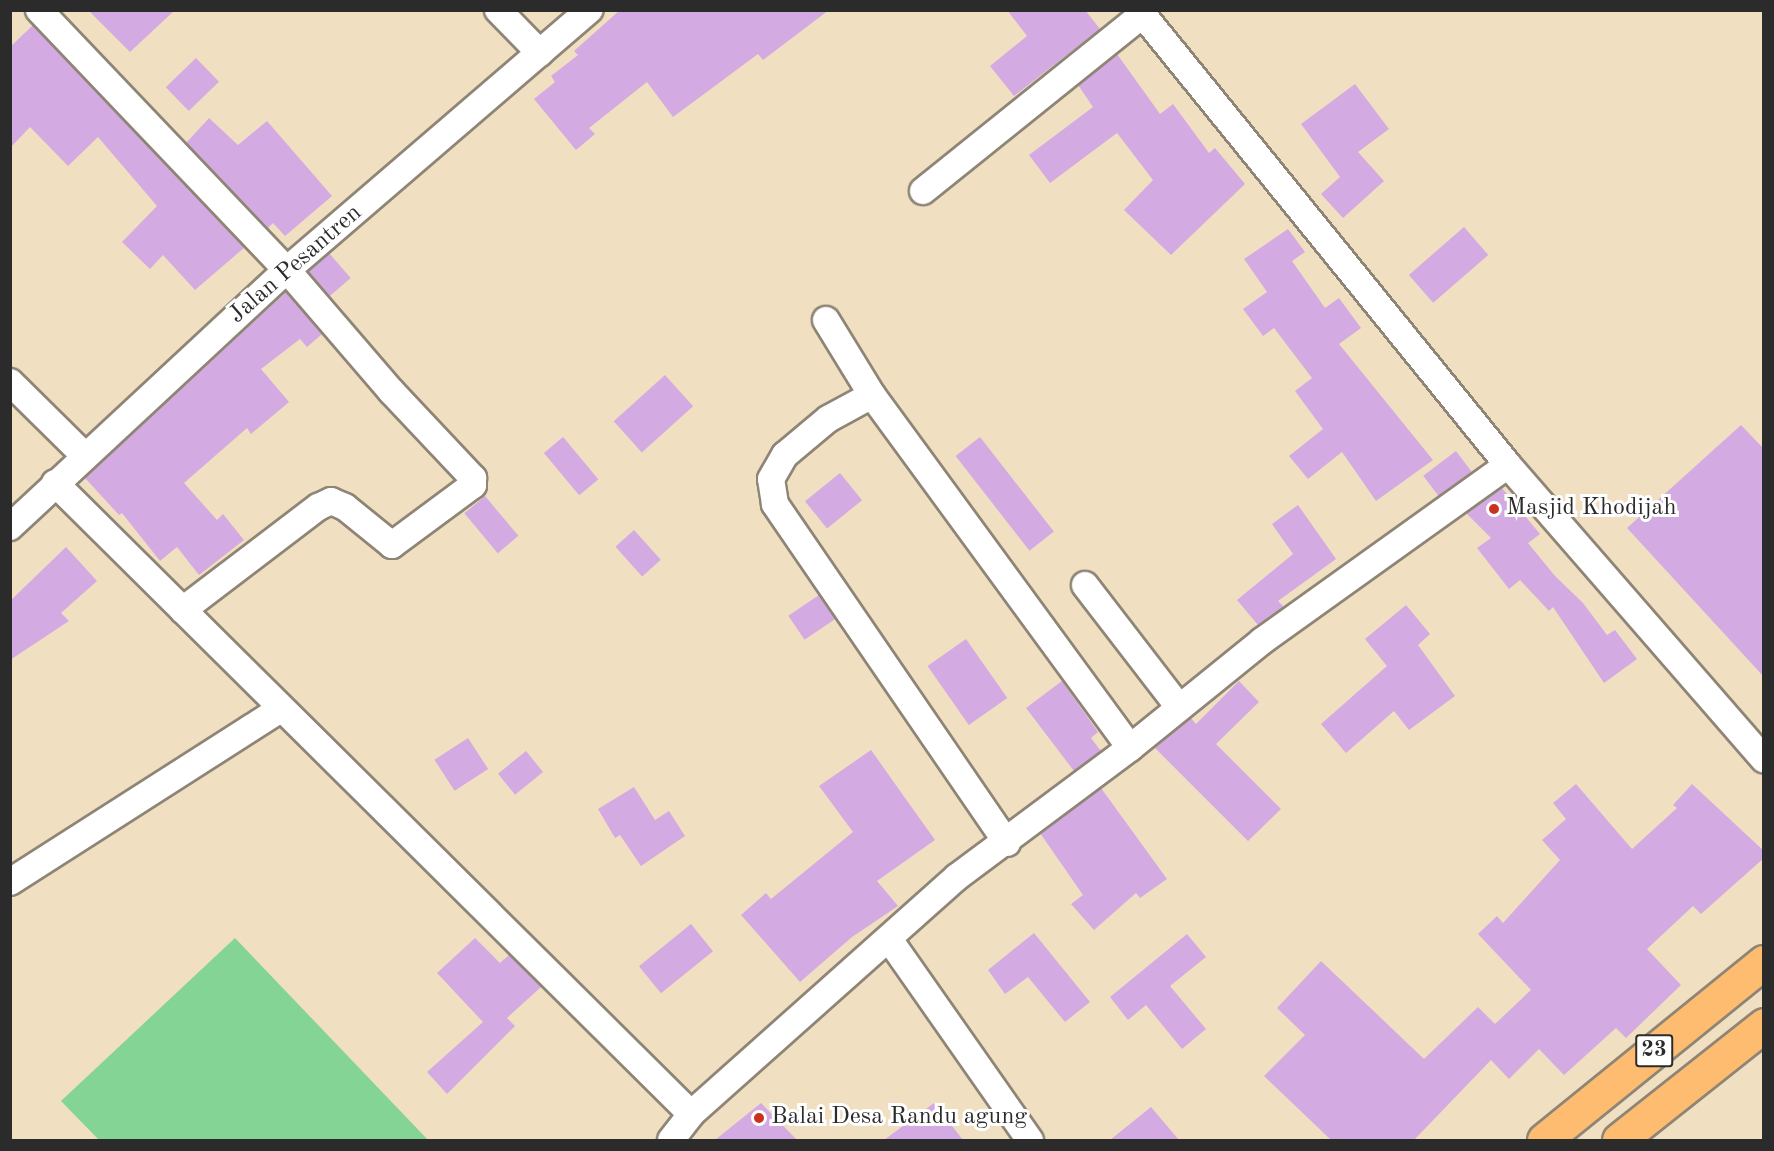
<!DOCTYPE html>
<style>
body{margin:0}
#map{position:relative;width:1774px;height:1151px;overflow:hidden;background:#f1dfc1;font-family:"Old Standard TT",serif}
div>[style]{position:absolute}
.green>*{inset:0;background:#83d495}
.building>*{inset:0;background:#d3abe2;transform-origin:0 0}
.roads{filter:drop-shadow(2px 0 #8e8576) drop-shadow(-2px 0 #8e8576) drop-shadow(0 2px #8e8576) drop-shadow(0 -2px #8e8576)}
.minor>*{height:26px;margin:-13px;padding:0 13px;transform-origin:13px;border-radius:13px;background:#fff}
.trunk>*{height:33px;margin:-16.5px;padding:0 16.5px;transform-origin:16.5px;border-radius:16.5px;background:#febc70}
.dots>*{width:16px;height:16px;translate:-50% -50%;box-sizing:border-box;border:3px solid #fff;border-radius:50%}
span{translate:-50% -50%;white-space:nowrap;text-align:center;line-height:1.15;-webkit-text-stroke:6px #fff;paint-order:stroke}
.shield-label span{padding:2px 4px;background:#fff;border:2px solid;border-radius:4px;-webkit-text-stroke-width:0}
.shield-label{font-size:22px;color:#2b2b2b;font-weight:700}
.street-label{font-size:24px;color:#2b2b2b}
.poi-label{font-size:24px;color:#2b2b2b}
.left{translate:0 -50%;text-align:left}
.frame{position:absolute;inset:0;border:12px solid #2b2b2b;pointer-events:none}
</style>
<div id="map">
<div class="green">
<i style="clip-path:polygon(235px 938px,428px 1140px,99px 1140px,61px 1101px)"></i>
</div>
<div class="building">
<i style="clip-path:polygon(88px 10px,175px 10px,130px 52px)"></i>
<i style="clip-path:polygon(620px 10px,829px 10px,763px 60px,758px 54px,673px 117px,647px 82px,589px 128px,595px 134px,576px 150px,534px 99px,555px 82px,551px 76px,578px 55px,574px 51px)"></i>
<i style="clip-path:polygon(1007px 10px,1085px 10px,1100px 29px,1014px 96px,990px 66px,1027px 36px)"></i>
<i style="clip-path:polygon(33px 25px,245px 247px,195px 290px,163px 255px,150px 269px,122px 242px,157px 206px,98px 137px,68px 166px,30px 127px,10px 148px,10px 47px)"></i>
<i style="clip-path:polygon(1117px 54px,1160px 114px,1173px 104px,1209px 153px,1215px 148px,1245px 184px,1171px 255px,1124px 210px,1153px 180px,1117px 133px,1050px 183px,1029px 155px,1093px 107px,1078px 85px)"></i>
<i style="left:196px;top:58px;width:33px;height:42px;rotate:46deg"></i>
<i style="clip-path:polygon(1355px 84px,1389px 129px,1358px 152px,1384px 181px,1343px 218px,1321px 194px,1340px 177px,1301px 124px)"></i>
<i style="clip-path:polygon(209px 118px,238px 145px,267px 121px,332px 196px,285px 236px,273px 223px,268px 228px,186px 143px)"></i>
<i style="left:1464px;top:227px;width:37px;height:73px;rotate:49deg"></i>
<i style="clip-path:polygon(1288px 229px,1305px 252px,1292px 261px,1325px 308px,1339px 298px,1361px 328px,1339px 344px,1433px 460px,1376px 501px,1342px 452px,1308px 479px,1289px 456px,1323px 429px,1295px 391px,1312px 378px,1274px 328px,1263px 336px,1243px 309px,1267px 292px,1244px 259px)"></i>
<i style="left:329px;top:253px;width:33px;height:28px;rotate:49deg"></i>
<i style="clip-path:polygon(286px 292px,322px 334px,307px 347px,300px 339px,261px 369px,289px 402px,251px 434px,247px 428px,184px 483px,217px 520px,223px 514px,244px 540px,199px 575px,177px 547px,160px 561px,122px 513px,119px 515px,85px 478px)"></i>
<i style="left:665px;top:375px;width:42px;height:69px;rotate:48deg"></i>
<i style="clip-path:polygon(1741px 425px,1764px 449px,1764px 677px,1627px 528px)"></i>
<i style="left:563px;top:437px;width:55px;height:25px;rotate:50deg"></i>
<i style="left:980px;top:437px;width:120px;height:31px;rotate:52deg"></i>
<i style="left:1456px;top:451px;width:26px;height:41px;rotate:53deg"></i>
<i style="left:840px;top:473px;width:35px;height:45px;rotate:51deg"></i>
<i style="clip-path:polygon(1502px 488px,1540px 534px,1528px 543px,1555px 576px,1583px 603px,1607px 635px,1615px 630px,1637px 659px,1604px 683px,1553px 607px,1549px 611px,1520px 580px,1509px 589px,1477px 548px,1491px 538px,1466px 513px)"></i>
<i style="left:485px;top:496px;width:52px;height:27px;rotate:50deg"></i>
<i style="clip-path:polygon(1298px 505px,1336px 559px,1278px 601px,1284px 607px,1258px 625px,1237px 600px,1293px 554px,1272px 524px)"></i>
<i style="left:634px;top:530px;width:40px;height:25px;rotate:48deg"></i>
<i style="clip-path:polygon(66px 547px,97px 581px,61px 613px,69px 621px,10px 660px,10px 601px)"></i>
<i style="left:819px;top:595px;width:29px;height:37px;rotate:56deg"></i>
<i style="clip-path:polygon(1406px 605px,1430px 634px,1418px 645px,1455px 696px,1409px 730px,1394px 711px,1346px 753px,1321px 724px,1387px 666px,1365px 639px)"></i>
<i style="left:966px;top:639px;width:72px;height:47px;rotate:55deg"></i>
<i style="clip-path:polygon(1062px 681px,1098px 732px,1091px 738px,1101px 751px,1074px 771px,1026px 708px)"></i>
<i style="clip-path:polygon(1239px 681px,1259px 702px,1216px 744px,1281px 809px,1248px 841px,1155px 748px,1191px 718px,1196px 724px)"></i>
<i style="left:468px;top:738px;width:37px;height:40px;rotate:57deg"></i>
<i style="clip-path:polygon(871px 750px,935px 840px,877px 881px,898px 906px,852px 937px,800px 982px,741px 915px,766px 893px,771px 899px,853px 832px,819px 786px)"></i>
<i style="left:526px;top:751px;width:27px;height:36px;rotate:51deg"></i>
<i style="clip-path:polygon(1576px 784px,1632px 849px,1677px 808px,1673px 805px,1692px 784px,1764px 851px,1764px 858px,1701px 914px,1693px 906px,1647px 949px,1681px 985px,1626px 1038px,1616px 1028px,1564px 1075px,1539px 1049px,1509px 1079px,1491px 1060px,1414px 1140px,1331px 1140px,1264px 1076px,1305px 1035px,1277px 1008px,1321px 961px,1424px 1059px,1478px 1007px,1495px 1024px,1531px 990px,1478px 934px,1497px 916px,1503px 923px,1560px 860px,1542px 840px,1566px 819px,1553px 803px)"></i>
<i style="clip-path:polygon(634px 787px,655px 820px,669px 811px,685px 836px,641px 866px,620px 835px,615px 838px,598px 809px)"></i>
<i style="clip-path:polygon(1101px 788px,1167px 879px,1140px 898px,1136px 893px,1094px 930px,1071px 904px,1083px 895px,1040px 833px)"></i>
<i style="left:691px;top:924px;width:35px;height:67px;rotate:51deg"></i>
<i style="clip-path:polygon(1034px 933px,1090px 1002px,1065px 1022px,1028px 977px,1005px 994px,988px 970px)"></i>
<i style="clip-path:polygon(1187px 934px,1206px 957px,1170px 986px,1206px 1029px,1182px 1049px,1146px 1005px,1128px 1020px,1110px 997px)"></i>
<i style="clip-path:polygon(475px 938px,500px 963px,509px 955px,541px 987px,507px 1018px,515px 1026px,447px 1094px,427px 1072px,483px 1022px,437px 973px)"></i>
<i style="clip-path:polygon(761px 1103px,797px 1140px,715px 1140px)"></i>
<i style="clip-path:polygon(934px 1103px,963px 1140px,884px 1140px)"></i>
<i style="clip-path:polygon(1151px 1107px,1179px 1140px,1110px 1140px)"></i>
</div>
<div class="roads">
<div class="minor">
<i style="left:39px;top:10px;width:359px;rotate:46.4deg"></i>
<i style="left:287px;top:270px;width:160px;rotate:49.3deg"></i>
<i style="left:391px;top:391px;width:120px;rotate:46.7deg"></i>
<i style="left:473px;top:478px;width:7px;rotate:90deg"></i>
<i style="left:473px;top:485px;width:101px;rotate:143.5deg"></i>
<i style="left:392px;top:545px;width:60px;rotate:-141deg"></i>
<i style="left:345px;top:507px;width:15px;rotate:-157deg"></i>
<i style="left:331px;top:501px;width:14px;rotate:155deg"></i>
<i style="left:318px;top:507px;width:170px;rotate:142.7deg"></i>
<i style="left:498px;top:10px;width:60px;rotate:45.7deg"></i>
<i style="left:1139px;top:10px;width:586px;rotate:50.96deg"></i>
<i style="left:1508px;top:465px;width:390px;rotate:49deg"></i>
<i style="left:923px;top:191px;width:281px;rotate:-38.8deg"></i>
<i style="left:826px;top:320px;width:88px;rotate:58.5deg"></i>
<i style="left:10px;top:382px;width:104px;rotate:44.6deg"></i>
<i style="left:55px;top:483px;width:896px;rotate:44.77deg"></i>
<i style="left:10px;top:527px;width:378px;rotate:-42.9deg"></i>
<i style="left:287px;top:270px;width:399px;rotate:-40.7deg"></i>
<i style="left:1085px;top:585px;width:154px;rotate:52.4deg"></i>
<i style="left:1007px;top:843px;width:411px;rotate:-124.4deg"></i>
<i style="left:775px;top:504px;width:25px;rotate:-99deg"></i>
<i style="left:771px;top:479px;width:28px;rotate:-60deg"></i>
<i style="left:785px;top:455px;width:56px;rotate:-39.9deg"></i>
<i style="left:828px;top:419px;width:50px;rotate:-28.6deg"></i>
<i style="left:872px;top:395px;width:437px;rotate:53.8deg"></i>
<i style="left:10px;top:882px;width:322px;rotate:-32.6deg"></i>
<i style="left:889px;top:939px;width:246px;rotate:55deg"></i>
<i style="left:671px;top:1140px;width:33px;rotate:-52deg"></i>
<i style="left:691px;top:1114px;width:356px;rotate:-41.7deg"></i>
<i style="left:957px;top:877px;width:216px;rotate:-36.7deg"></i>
<i style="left:1130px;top:748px;width:170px;rotate:-39deg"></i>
<i style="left:1262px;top:641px;width:302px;rotate:-35.6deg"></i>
</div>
<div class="trunk">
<i style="left:1544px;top:1140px;width:283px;rotate:-39deg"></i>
<i style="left:1619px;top:1140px;width:185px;rotate:-38.4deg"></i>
</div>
</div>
<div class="dots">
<i style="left:1494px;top:509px;background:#c8321e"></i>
<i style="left:759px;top:1118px;background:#c8321e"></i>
</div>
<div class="shield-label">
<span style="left:1654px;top:1051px">23</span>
</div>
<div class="street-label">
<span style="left:296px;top:265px;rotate:-41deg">Jalan Pesantren</span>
</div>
<div class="poi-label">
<span class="left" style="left:1506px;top:509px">Masjid Khodijah</span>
<span class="left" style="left:771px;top:1118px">Balai Desa Randu agung</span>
</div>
<div class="frame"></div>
</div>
